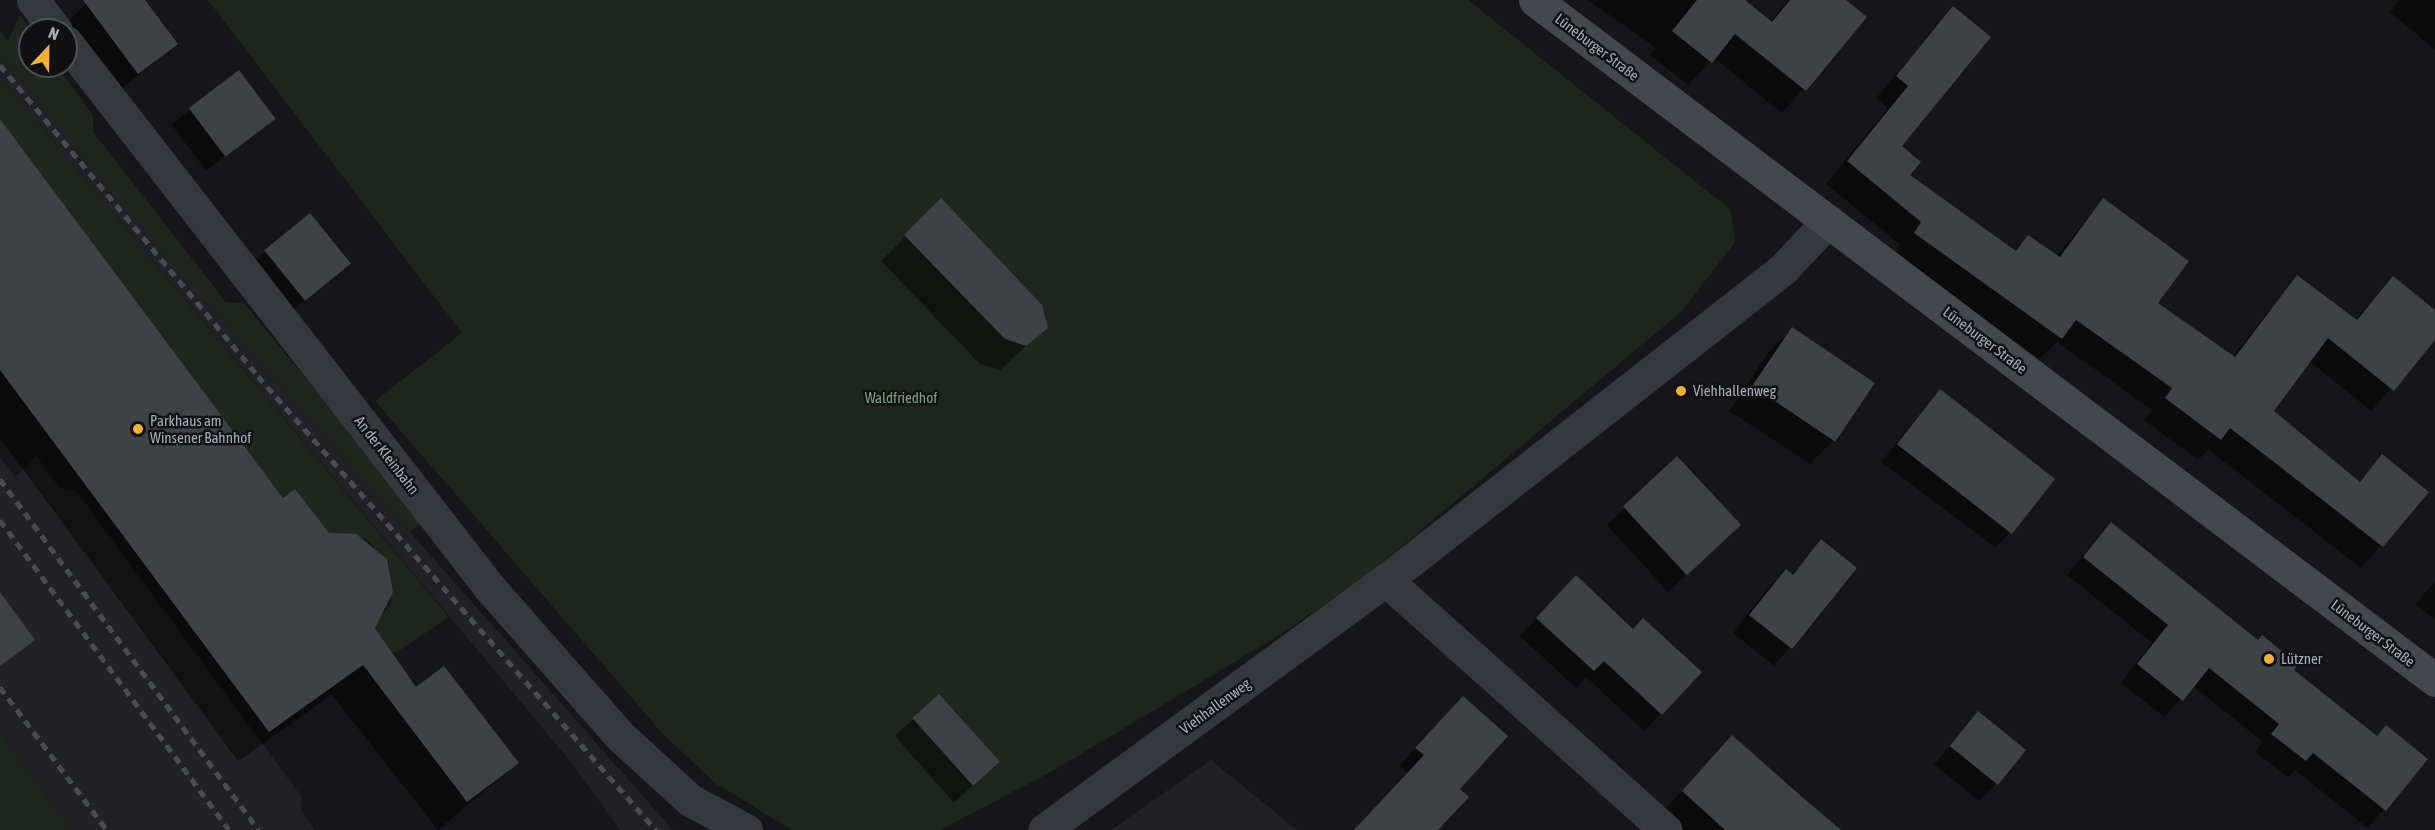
<!DOCTYPE html>
<meta charset="utf-8">
<style>
body{margin:0}
#map{position:relative;width:2435px;height:830px;overflow:hidden;background:#161618;font-family:"Asap Condensed",sans-serif}
div>[style]{position:absolute}
.built>*{inset:0;background:#222225}
.green>*{inset:0;background:#1e261f}
.shadow>*{inset:0;background:#0007;transform-origin:0 0}
.building>*{inset:0;background:#404145;transform-origin:0 0}
.street>*{height:33px;margin:-16.5px;padding:0 16.5px;transform-origin:16.5px;border-radius:16.5px;background:#37383d}
.secondary>*{height:33px;margin:-16.5px;padding:0 16.5px;transform-origin:16.5px;border-radius:16.5px;background:#45474d}
.rail>*{height:4.5px;margin-top:-2.25px;transform-origin:0;background:repeating-linear-gradient(90deg,#4a4c52 0 8px,transparent 0 14px)}
.dots>*{width:16px;height:16px;translate:-50% -50%;box-sizing:border-box;border:3px solid #111113;border-radius:50%}
span{translate:-50% -50%;white-space:nowrap;text-align:center;line-height:1.15;-webkit-text-stroke:5px #111113;paint-order:stroke}
.street-label{font-size:15px;color:#a8adb8}
.poi-label{font-size:15px;color:#a8adb8}
.left{translate:0 -50%;text-align:left}
.park-label{font-size:15px;color:#7fa381}
.north{position:absolute;left:18px;top:18px;width:60px;height:60px;box-sizing:border-box;background:#111113;border:2px solid #4d4f55;border-radius:50%;rotate:22deg;font-size:16px;font-weight:700;line-height:24px;text-align:center;color:#a8adb8}
.north::after{content:'';display:block;margin:auto;width:21px;height:27px;background:#f2b134;clip-path:polygon(50% 0,100% 100%,50% 72%,0 100%)}
</style>
<div id="map">
<div class="built">
<i style="clip-path:polygon(0 51px,410px 532px,673px 830px,620px 830px,570px 761px,0 77px)"></i>
<i style="clip-path:polygon(37px 456px,59px 488px,77px 492px,301px 796px,302px 812px,315px 830px,71px 830px,0 733px,0 457px,15px 477px)"></i>
<i style="clip-path:polygon(1211px 760px,1297px 830px,1111px 830px)"></i>
</div>
<div class="green">
<i style="clip-path:polygon(208px 0,1468px 0,1731px 210px,1735px 242px,1682px 311px,1371px 572px,1281px 634px,1051px 772px,940px 830px,792px 830px,715px 783px,663px 734px,375px 401px,462px 333px)"></i>
<i style="clip-path:polygon(20px 15px,31px 30px,30px 66px,57px 66px,93px 115px,93px 132px,226px 302px,244px 303px,423px 522px,417px 526px,410px 532px,152px 239px,0 55px,0 31px,8px 41px)"></i>
<i style="clip-path:polygon(0 77px,449px 617px,394px 654px,374px 626px,391px 603px,389px 563px,367px 539px,329px 534px,295px 489px,283px 498px,0 119px)"></i>
<i style="clip-path:polygon(0 733px,71px 830px,0 830px)"></i>
</div>
<div class="shadow">
<i style="clip-path:polygon(90px 0,143px 0,176px 44px,120px 90px,69px 21px)"></i>
<i style="clip-path:polygon(1588px 0,1743px 0,1770px 22px,1788px 0,1844px 0,1865px 17px,1782px 113px,1714px 58px,1688px 85px,1650px 55px,1656px 48px)"></i>
<i style="clip-path:polygon(2399px 0,2435px 0,2435px 50px,2390px 12px)"></i>
<i style="clip-path:polygon(1953px 8px,1900px 146px,1908px 175px,2014px 251px,2028px 237px,2056px 257px,2103px 200px,2156px 303px,2232px 357px,2297px 277px,2355px 320px,2393px 278px,2435px 312px,2435px 338px,2371px 411px,2309px 361px,2272px 411px,2358px 482px,2383px 456px,2427px 492px,2361px 568px,2209px 450px,2198px 460px,2144px 420px,2152px 410px,2057px 342px,2039px 359px,1894px 255px,1901px 245px,1826px 184px,1888px 108px,1876px 98px)"></i>
<i style="left:239px;top:73px;width:58px;height:85px;rotate:53deg"></i>
<i style="clip-path:polygon(0 121px,283px 500px,328px 534px,373px 628px,415px 690px,517px 763px,438px 830px,332px 695px,238px 761px,0 438px)"></i>
<i style="clip-path:polygon(941px 201px,1047px 327px,1000px 370px,980px 364px,881px 261px)"></i>
<i style="left:310px;top:215px;width:63px;height:83px;rotate:51deg"></i>
<i style="clip-path:polygon(1792px 329px,1834px 440px,1810px 464px,1729px 411px,1767px 354px)"></i>
<i style="clip-path:polygon(1940px 391px,2013px 530px,1995px 547px,1881px 462px)"></i>
<i style="clip-path:polygon(1677px 458px,1722px 542px,1668px 592px,1607px 525px)"></i>
<i style="clip-path:polygon(2111px 524px,2375px 737px,2386px 727px,2426px 759px,2368px 828px,2295px 770px,2288px 777px,2255px 752px,2263px 742px,2193px 686px,2164px 717px,2121px 683px,2152px 643px,2067px 575px)"></i>
<i style="clip-path:polygon(1822px 541px,1855px 568px,1774px 666px,1733px 633px,1768px 588px,1786px 571px,1791px 575px)"></i>
<i style="clip-path:polygon(2435px 581px,2435px 620px,2416px 604px)"></i>
<i style="clip-path:polygon(1559px 595px,1661px 714px,1644px 731px,1586px 677px,1576px 688px,1520px 636px)"></i>
<i style="clip-path:polygon(939px 696px,980px 779px,954px 803px,895px 736px)"></i>
<i style="clip-path:polygon(1979px 713px,1996px 784px,1979px 801px,1934px 764px)"></i>
<i style="clip-path:polygon(1446px 715px,1458px 789px,1436px 830px,1355px 830px,1408px 774px,1399px 766px)"></i>
<i style="clip-path:polygon(1732px 737px,1839px 830px,1673px 830px,1658px 817px)"></i>
</div>
<div class="building">
<i style="clip-path:polygon(83px 0,145px 0,178px 44px,138px 74px)"></i>
<i style="clip-path:polygon(1697px 0,1745px 0,1772px 22px,1790px 0,1846px 0,1867px 17px,1806px 91px,1735px 34px,1712px 63px,1672px 31px)"></i>
<i style="clip-path:polygon(1953px 6px,1991px 37px,1902px 146px,1921px 162px,1910px 175px,2016px 251px,2028px 235px,2060px 257px,2103px 198px,2189px 261px,2158px 303px,2235px 357px,2297px 275px,2357px 320px,2393px 276px,2435px 310px,2435px 340px,2394px 391px,2328px 338px,2274px 411px,2360px 482px,2382px 454px,2429px 492px,2383px 547px,2230px 428px,2221px 440px,2165px 398px,2172px 388px,2076px 320px,2062px 339px,1914px 233px,1921px 222px,1847px 161px,1908px 86px,1896px 76px)"></i>
<i style="left:239px;top:70px;width:61px;height:63px;rotate:53deg"></i>
<i style="clip-path:polygon(0 119px,283px 498px,295px 489px,329px 533px,356px 534px,387px 559px,393px 592px,375px 628px,416px 687px,444px 666px,519px 763px,467px 802px,363px 665px,269px 732px,0 370px)"></i>
<i style="clip-path:polygon(941px 198px,1042px 305px,1048px 328px,1026px 346px,1005px 339px,904px 235px)"></i>
<i style="left:310px;top:213px;width:65px;height:59px;rotate:51deg"></i>
<i style="left:1792px;top:327px;width:100px;height:71px;rotate:34deg"></i>
<i style="left:1940px;top:389px;width:146px;height:70px;rotate:38deg"></i>
<i style="left:1677px;top:456px;width:94px;height:74px;rotate:47deg"></i>
<i style="clip-path:polygon(2111px 522px,2258px 640px,2262px 635px,2298px 664px,2294px 670px,2377px 736px,2386px 725px,2428px 759px,2386px 811px,2313px 753px,2306px 761px,2271px 734px,2279px 724px,2209px 668px,2183px 701px,2137px 664px,2168px 625px,2083px 557px)"></i>
<i style="clip-path:polygon(1821px 539px,1857px 568px,1792px 649px,1749px 615px,1786px 569px,1793px 575px)"></i>
<i style="clip-path:polygon(1576px 575px,1633px 629px,1643px 618px,1702px 672px,1662px 715px,1604px 661px,1594px 671px,1536px 618px)"></i>
<i style="clip-path:polygon(0 592px,35px 640px,0 666px)"></i>
<i style="left:939px;top:694px;width:91px;height:36px;rotate:48deg"></i>
<i style="clip-path:polygon(1463px 696px,1508px 736px,1460px 789px,1469px 797px,1438px 830px,1354px 830px,1424px 755px,1415px 748px)"></i>
<i style="left:1978px;top:711px;width:62px;height:45px;rotate:39deg"></i>
<i style="clip-path:polygon(1732px 735px,1801px 796px,1841px 830px,1725px 830px,1682px 791px)"></i>
</div>
<div class="street">
<i style="left:33px;top:0;width:38px;rotate:53deg"></i>
<i style="left:66px;top:42px;width:691px;rotate:52.17deg"></i>
<i style="left:490px;top:588px;width:196px;rotate:48.7deg"></i>
<i style="left:619px;top:735px;width:96px;rotate:42.5deg"></i>
<i style="left:690px;top:800px;width:64px;rotate:28.2deg"></i>
<i style="left:1386px;top:580px;width:375px;rotate:41.8deg"></i>
<i style="left:1044px;top:830px;width:424px;rotate:-36.2deg"></i>
<i style="left:1386px;top:580px;width:504px;rotate:-38.07deg"></i>
<i style="left:1783px;top:269px;width:66px;rotate:-46.8deg"></i>
</div>
<div class="secondary">
<i style="left:1535px;top:0;width:1128px;rotate:37.07deg"></i>
</div>
<div class="rail">
<i style="left:0;top:65px;width:404px;rotate:50.3deg"></i>
<i style="left:258px;top:376px;width:604px;rotate:48.76deg"></i>
<i style="left:0;top:479px;width:436px;rotate:53.6deg"></i>
<i style="left:0;top:520px;width:385px;rotate:53.5deg"></i>
<i style="left:0;top:687px;width:179px;rotate:53.2deg"></i>
</div>
<div class="dots">
<i style="left:1681px;top:391px;background:#f2b134"></i>
<i style="left:138px;top:429px;background:#f2b134"></i>
<i style="left:2269px;top:659px;background:#f2b134"></i>
</div>
<div class="street-label">
<span style="left:1597px;top:47px;rotate:37deg">Lüneburger Straße</span>
<span style="left:1985px;top:340px;rotate:37deg">Lüneburger Straße</span>
<span style="left:387px;top:455px;rotate:52deg">An der Kleinbahn</span>
<span style="left:2373px;top:633px;rotate:37deg">Lüneburger Straße</span>
<span style="left:1215px;top:706px;rotate:-36deg">Viehhallenweg</span>
</div>
<div class="poi-label">
<span class="left" style="left:1693px;top:391px">Viehhallenweg</span>
<span class="left" style="left:150px;top:429px">Parkhaus am<br>Winsener Bahnhof</span>
<span class="left" style="left:2281px;top:659px">Lützner</span>
</div>
<div class="park-label">
<span style="left:901px;top:398px">Waldfriedhof</span>
</div>
<div class="north">N</div>
</div>
